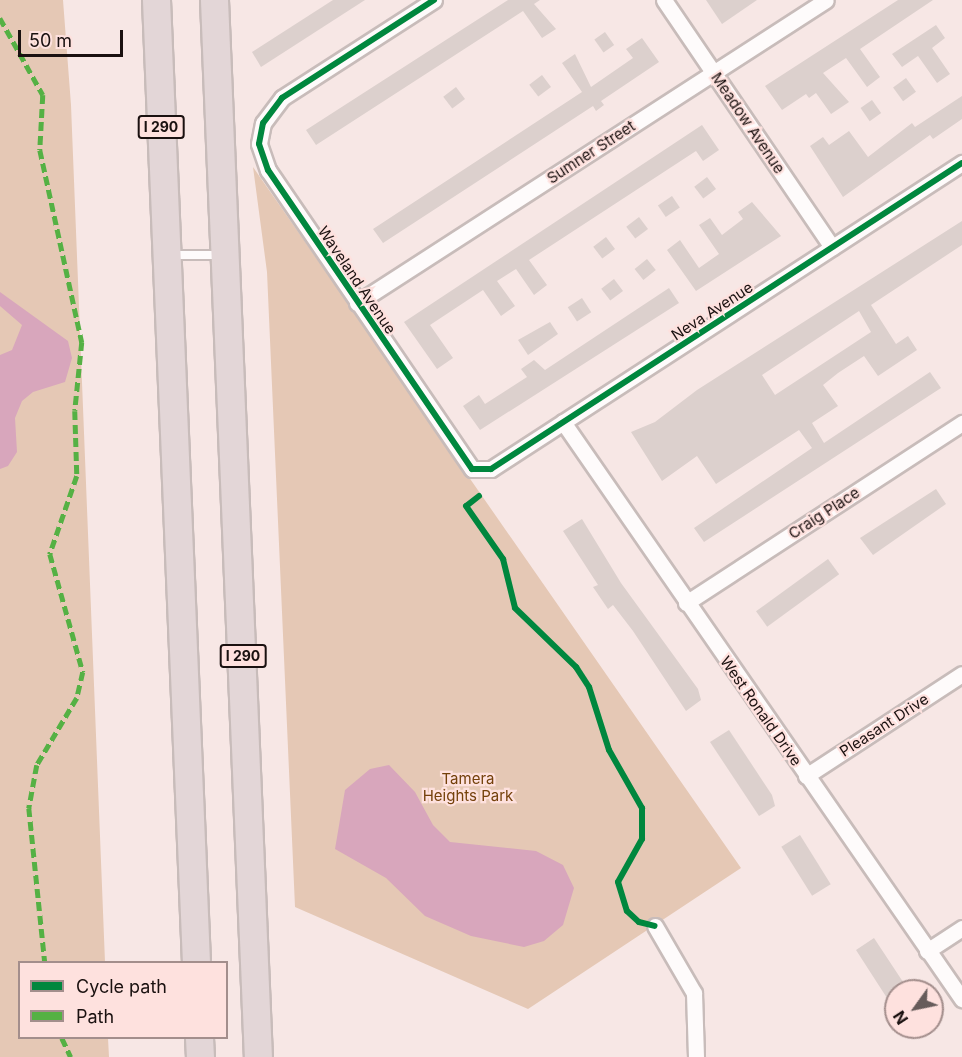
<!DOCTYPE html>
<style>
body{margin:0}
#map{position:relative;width:962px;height:1057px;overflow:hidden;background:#f7e7e5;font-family:Inter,sans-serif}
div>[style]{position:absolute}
.green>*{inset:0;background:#e5c8b5}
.water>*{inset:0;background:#d8a6bc}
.building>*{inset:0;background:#dcd0cd;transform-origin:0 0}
.roads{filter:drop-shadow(2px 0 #c8bcba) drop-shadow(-2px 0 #c8bcba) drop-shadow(0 2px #c8bcba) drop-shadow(0 -2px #c8bcba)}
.service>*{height:8px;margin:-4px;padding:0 4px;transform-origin:4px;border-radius:4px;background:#fefbfb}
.minor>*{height:15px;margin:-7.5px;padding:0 7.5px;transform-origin:7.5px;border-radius:7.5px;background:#fefbfb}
.motorway>*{height:27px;margin:-13.5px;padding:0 13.5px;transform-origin:13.5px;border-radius:13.5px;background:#e3d6d7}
.quiet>*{height:4.5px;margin-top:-2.25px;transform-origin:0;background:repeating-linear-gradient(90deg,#55b144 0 9px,transparent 0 13.5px)}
.cycleway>*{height:6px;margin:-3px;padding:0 3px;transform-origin:3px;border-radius:3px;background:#00873e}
span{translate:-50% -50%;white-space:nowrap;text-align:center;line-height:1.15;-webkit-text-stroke:4.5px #fee1de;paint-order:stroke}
.shield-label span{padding:2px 4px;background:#fee1de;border:2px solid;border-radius:4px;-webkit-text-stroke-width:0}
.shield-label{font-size:14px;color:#1a1110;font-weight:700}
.street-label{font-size:15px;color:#1a1110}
.park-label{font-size:15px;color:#74410b}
.legend{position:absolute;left:18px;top:961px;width:210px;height:78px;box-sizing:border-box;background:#fee1de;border:2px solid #a38e8c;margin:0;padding:8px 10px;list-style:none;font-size:18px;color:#1a1110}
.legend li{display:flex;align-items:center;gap:12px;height:30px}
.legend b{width:30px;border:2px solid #a38e8c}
.north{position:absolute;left:884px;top:979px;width:60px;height:60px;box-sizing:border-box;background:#fee1de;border:2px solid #a38e8c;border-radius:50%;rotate:237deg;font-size:16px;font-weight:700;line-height:24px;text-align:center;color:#1a1110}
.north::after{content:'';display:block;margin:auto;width:21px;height:27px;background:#675c5b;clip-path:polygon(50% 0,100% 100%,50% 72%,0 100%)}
.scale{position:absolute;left:18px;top:30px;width:105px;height:27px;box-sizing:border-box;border:3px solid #1a1110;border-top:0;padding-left:8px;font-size:18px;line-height:21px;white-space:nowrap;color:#1a1110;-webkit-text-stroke:4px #fee1de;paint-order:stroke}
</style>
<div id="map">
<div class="green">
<i style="clip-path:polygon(0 0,63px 0,71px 105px,105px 962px,20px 962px,20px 1038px,108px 1038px,109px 1057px,0 1057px)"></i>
<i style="clip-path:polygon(253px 167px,741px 868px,528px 1009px,295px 907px,267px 272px)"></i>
</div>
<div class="water">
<i style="clip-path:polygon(0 292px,68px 341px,72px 358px,65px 382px,33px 392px,22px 401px,15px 418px,17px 452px,8px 466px,0 469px,0 355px,12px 350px,22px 325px,0 306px)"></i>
<i style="clip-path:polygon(389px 765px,415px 792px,433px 825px,450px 842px,536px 851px,563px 865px,574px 888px,563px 925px,544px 941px,524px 947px,471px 936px,425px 916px,386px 878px,335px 849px,345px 790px,370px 769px)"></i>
</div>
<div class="building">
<i style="clip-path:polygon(333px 0,365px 0,261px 67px,252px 52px)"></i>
<i style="clip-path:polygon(508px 0,540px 0,534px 4px,556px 29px,542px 38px,523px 11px,316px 145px,306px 130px)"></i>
<i style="clip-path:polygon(706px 0,757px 0,722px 24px)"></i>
<i style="clip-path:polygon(898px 0,933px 0,860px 49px,880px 77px,867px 87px,846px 58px,823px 73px,849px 102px,831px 114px,816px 93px,809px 98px,806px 94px,782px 110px,765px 86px)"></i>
<i style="clip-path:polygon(936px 25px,945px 38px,932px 48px,950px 74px,937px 83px,918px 56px,902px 67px,892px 54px)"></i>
<i style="left:605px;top:32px;width:16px;height:13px;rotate:55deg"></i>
<i style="clip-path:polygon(642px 38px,659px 62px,601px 101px,604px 105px,596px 111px,593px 106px,383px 243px,373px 229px,582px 92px,562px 63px,575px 54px,591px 87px,633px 58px,626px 49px)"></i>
<i style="left:542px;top:75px;width:15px;height:16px;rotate:53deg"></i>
<i style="left:906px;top:78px;width:17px;height:16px;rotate:54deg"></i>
<i style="left:456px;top:87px;width:15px;height:16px;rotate:53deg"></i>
<i style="clip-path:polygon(962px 96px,962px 119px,933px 139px,930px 135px,843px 197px,810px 146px,823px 137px,829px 145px,849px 131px,868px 157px,912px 123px,915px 127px)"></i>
<i style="left:872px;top:100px;width:16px;height:14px;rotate:55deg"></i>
<i style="clip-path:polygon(702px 125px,719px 150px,703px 161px,696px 151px,529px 260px,547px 285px,534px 295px,516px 269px,497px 281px,515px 306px,501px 316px,483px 290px,430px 325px,453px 358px,437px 369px,404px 322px)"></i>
<i style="left:707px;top:177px;width:15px;height:16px;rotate:53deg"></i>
<i style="left:672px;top:196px;width:14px;height:17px;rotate:56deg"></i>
<i style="clip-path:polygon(752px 202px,781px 236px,696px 291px,667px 250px,680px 240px,699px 268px,719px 254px,699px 225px,710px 218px,722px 235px,743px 219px,738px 212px)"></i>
<i style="left:639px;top:217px;width:15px;height:16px;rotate:53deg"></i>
<i style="clip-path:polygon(evenodd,962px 221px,962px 245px,871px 305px,896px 344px,908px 336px,917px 350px,878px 376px,864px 356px,838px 373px,823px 385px,838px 406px,812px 423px,824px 443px,930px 372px,941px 388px,704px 542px,694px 528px,812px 448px,799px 430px,716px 484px,697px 456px,662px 481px,631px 432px,655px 422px,697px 390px,962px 221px,859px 311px,871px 332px,775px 395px,762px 375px,859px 311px)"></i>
<i style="left:606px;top:237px;width:15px;height:16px;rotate:53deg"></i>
<i style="left:647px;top:259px;width:14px;height:16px;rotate:51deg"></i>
<i style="left:614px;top:279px;width:15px;height:16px;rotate:53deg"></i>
<i style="clip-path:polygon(669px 288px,679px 303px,480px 430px,463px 406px,479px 395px,485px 404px,527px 377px,521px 369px,534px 360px,545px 370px)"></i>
<i style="left:582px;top:298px;width:17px;height:17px;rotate:57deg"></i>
<i style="clip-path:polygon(550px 322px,558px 334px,528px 355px,518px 340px)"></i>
<i style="clip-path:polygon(936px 489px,946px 504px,873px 555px,860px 538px)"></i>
<i style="clip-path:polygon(582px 519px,621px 583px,698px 689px,701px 700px,686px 711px,633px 631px,613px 605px,608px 609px,593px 587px,598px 585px,563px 531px)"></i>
<i style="left:828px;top:559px;width:19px;height:89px;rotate:54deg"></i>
<i style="clip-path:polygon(729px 730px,772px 795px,775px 806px,759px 816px,710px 742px)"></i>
<i style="left:800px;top:835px;width:58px;height:22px;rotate:58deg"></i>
<i style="clip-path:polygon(874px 938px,909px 991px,896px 991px,896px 1012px,856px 950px)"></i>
</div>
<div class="roads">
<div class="service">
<i style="left:170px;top:255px;width:51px"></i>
</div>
<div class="minor">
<i style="left:434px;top:0;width:181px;rotate:147.2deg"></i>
<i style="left:282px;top:98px;width:31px;rotate:127deg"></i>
<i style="left:263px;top:123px;width:21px;rotate:101deg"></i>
<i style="left:259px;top:144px;width:28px;rotate:71deg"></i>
<i style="left:268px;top:170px;width:362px;rotate:55.7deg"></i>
<i style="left:472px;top:469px;width:19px"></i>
<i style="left:491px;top:469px;width:562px;rotate:-33.01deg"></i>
<i style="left:664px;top:0;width:299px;rotate:55.8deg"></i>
<i style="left:357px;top:303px;width:558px;rotate:-32.86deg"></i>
<i style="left:563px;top:422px;width:702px;rotate:55.34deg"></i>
<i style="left:686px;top:603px;width:330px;rotate:-33.1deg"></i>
<i style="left:806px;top:776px;width:186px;rotate:-33.2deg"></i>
<i style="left:655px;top:926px;width:78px;rotate:59.8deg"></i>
<i style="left:694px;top:993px;width:64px;rotate:88.2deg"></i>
<i style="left:927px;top:951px;width:42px;rotate:-33.3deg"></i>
</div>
<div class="motorway">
<i style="left:156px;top:0;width:963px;rotate:87.62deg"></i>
<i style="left:214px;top:0;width:1058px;rotate:87.62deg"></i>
<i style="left:199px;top:1038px;width:19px;rotate:87deg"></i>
</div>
</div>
<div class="quiet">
<i style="left:0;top:18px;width:88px;rotate:60.8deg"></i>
<i style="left:43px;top:95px;width:55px;rotate:93.1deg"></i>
<i style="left:40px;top:150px;width:197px;rotate:77.7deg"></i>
<i style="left:82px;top:342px;width:69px;rotate:95.8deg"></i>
<i style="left:75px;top:411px;width:65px;rotate:88.2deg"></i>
<i style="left:77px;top:476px;width:83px;rotate:109.1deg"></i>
<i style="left:50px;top:554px;width:123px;rotate:74.4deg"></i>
<i style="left:83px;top:672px;width:27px;rotate:103deg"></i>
<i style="left:77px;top:698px;width:78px;rotate:120.8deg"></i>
<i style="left:37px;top:765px;width:44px;rotate:100.5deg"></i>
<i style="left:29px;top:808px;width:155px;rotate:84.1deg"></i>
<i style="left:62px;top:1038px;width:21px;rotate:65deg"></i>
</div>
<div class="cycleway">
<i style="left:434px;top:0;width:181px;rotate:147.2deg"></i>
<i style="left:282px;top:98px;width:31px;rotate:127deg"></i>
<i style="left:263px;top:123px;width:21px;rotate:101deg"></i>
<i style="left:259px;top:144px;width:28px;rotate:71deg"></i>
<i style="left:268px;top:170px;width:362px;rotate:55.7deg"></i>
<i style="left:472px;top:469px;width:19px"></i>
<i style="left:491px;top:469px;width:562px;rotate:-33.01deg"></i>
<i style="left:479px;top:496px;width:16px;rotate:142deg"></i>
<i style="left:466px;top:506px;width:65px;rotate:55.1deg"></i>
<i style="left:503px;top:559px;width:50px;rotate:76.2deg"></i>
<i style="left:515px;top:608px;width:85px;rotate:44deg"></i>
<i style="left:576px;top:667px;width:24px;rotate:57deg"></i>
<i style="left:589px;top:687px;width:66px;rotate:72.4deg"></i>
<i style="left:609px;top:750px;width:67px;rotate:60.4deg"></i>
<i style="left:642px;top:808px;width:31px;rotate:90deg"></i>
<i style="left:642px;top:839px;width:49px;rotate:119.2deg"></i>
<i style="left:618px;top:882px;width:30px;rotate:73deg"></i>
<i style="left:627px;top:911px;width:16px;rotate:43deg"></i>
<i style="left:639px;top:922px;width:16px;rotate:14deg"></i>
</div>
<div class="shield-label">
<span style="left:161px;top:127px">I 290</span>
<span style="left:243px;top:656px">I 290</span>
</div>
<div class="street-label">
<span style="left:748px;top:123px;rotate:56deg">Meadow Avenue</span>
<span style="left:591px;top:152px;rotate:-33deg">Sumner Street</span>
<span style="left:357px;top:280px;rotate:56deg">Waveland Avenue</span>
<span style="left:712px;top:311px;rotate:-33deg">Neva Avenue</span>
<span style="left:824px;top:513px;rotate:-33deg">Craig Place</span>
<span style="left:761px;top:711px;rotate:55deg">West Ronald Drive</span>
<span style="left:884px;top:725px;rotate:-33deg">Pleasant Drive</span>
</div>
<div class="park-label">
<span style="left:468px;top:787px">Tamera<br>Heights Park</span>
</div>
<ul class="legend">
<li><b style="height:8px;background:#00873e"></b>Cycle path</li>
<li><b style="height:8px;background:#55b144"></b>Path</li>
</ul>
<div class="north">N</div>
<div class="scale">50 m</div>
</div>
